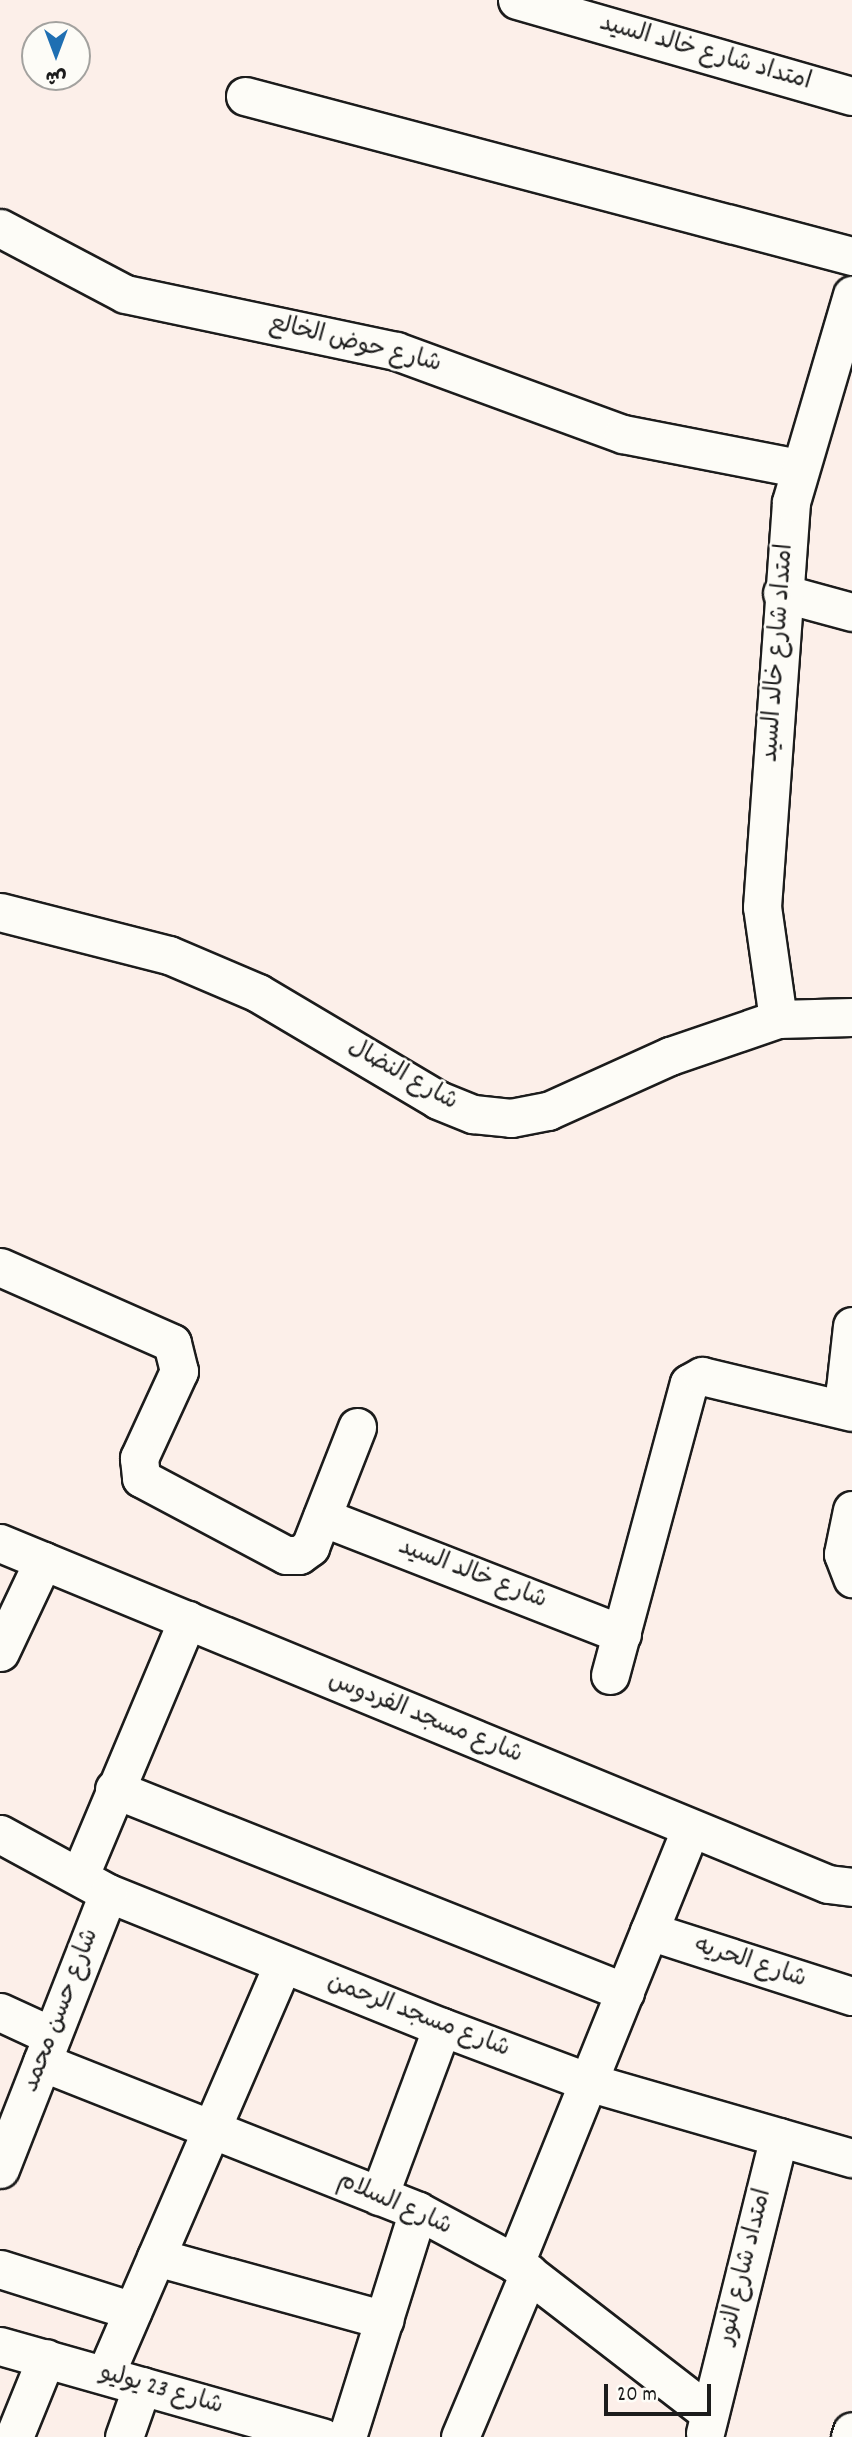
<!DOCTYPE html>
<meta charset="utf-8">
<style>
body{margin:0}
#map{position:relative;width:852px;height:2437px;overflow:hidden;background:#fcefe9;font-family:Dekko,"Playpen Sans Arabic",sans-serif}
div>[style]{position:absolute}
.roads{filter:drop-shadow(2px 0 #1c1c1c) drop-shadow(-2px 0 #1c1c1c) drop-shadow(0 2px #1c1c1c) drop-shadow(0 -2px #1c1c1c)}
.minor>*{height:37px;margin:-18.5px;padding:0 18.5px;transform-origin:18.5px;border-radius:18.5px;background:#fdfcf7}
span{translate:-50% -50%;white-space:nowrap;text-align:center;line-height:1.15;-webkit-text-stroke:5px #fdfcf7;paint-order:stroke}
.street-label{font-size:24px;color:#1c1c1c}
.north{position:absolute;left:21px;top:21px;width:70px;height:70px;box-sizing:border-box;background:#fdfcf7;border:2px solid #a3a29f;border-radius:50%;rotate:180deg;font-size:19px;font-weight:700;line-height:28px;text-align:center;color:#1c1c1c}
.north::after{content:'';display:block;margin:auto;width:24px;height:32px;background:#1f6fb2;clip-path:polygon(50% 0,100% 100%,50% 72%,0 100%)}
.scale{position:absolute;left:604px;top:2384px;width:107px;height:32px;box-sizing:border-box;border:4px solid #1c1c1c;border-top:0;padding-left:9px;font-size:21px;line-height:24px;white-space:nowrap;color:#1c1c1c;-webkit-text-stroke:5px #fdfcf7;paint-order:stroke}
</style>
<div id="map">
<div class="roads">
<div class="minor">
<i style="left:517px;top:0;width:348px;rotate:16deg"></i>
<i style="left:245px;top:96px;width:628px;rotate:14.77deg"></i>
<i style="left:0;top:228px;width:141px;rotate:27.8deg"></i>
<i style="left:125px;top:294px;width:277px;rotate:11.9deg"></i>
<i style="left:396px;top:351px;width:242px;rotate:20.1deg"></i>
<i style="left:623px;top:434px;width:178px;rotate:11deg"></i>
<i style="left:782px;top:593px;width:73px;rotate:15.2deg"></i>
<i style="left:0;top:912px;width:174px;rotate:14.3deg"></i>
<i style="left:169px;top:955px;width:97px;rotate:23.1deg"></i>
<i style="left:258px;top:993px;width:209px;rotate:30.7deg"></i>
<i style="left:438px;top:1100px;width:38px;rotate:22deg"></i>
<i style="left:473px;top:1114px;width:38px;rotate:6deg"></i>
<i style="left:511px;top:1118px;width:38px;rotate:-11deg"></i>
<i style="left:548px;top:1111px;width:134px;rotate:-24.3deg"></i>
<i style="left:670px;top:1056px;width:114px;rotate:-18.9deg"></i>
<i style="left:778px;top:1019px;width:74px;rotate:-1.5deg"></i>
<i style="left:778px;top:1019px;width:113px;rotate:-98.1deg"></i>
<i style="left:762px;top:907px;width:406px;rotate:-85.9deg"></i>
<i style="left:791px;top:502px;width:216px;rotate:-73.6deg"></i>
<i style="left:0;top:1267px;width:188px;rotate:23.8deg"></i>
<i style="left:172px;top:1343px;width:29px;rotate:76deg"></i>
<i style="left:179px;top:1371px;width:96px;rotate:114.7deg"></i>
<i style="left:139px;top:1458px;width:20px;rotate:84deg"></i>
<i style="left:141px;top:1478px;width:164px;rotate:28deg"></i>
<i style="left:286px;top:1555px;width:13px"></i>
<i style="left:299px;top:1555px;width:14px;rotate:-36deg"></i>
<i style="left:310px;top:1547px;width:129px;rotate:-68.6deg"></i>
<i style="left:852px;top:1326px;width:63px;rotate:96.3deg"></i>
<i style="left:845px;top:1389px;width:15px;rotate:62deg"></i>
<i style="left:852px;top:1510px;width:45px;rotate:101.6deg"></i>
<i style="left:843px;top:1554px;width:26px;rotate:69deg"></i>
<i style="left:322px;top:1517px;width:322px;rotate:21.3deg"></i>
<i style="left:0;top:1543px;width:895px;rotate:22.38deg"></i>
<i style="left:828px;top:1884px;width:24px;rotate:7deg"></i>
<i style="left:0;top:1652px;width:101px;rotate:-64.7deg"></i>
<i style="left:610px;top:1675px;width:302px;rotate:-74.9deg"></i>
<i style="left:689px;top:1383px;width:15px;rotate:-28deg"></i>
<i style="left:702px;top:1376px;width:154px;rotate:13.5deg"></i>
<i style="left:114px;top:1789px;width:550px;rotate:21.67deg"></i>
<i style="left:0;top:1834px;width:123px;rotate:28.6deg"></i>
<i style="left:108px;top:1893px;width:360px;rotate:21.9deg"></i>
<i style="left:442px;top:2027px;width:156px;rotate:20.6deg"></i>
<i style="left:588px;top:2082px;width:275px;rotate:16.1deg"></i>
<i style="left:80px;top:1875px;width:277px;rotate:-67.2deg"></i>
<i style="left:649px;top:1931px;width:213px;rotate:17.8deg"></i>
<i style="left:0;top:2012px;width:57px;rotate:24.8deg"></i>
<i style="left:42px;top:2062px;width:404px;rotate:21.6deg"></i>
<i style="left:418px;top:2211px;width:110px;rotate:28.2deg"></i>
<i style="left:515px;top:2263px;width:245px;rotate:37.7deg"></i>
<i style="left:0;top:2169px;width:296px;rotate:-68.6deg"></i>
<i style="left:379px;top:2196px;width:180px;rotate:-69.6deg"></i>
<i style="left:156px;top:2257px;width:237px;rotate:15.4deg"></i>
<i style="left:515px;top:2263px;width:469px;rotate:-68deg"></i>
<i style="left:0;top:2269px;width:139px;rotate:17.5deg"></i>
<i style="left:0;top:2346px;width:335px;rotate:15.8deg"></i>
<i style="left:105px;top:2375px;width:447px;rotate:-66.6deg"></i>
<i style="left:705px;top:2433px;width:305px;rotate:-76deg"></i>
<i style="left:14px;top:2437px;width:85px;rotate:-67.9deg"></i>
<i style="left:124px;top:2437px;width:54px;rotate:-70.6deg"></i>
<i style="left:347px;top:2437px;width:237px;rotate:-72.6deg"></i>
<i style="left:460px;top:2437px;width:178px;rotate:-67.2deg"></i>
<i style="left:850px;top:2437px;width:6px;rotate:-72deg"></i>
</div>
</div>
<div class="street-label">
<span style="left:705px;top:54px;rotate:16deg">امتداد شارع خالد السيد</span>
<span style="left:355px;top:345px;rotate:14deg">شارع حوض الخالع</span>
<span style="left:779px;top:653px;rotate:-86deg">امتداد شارع خالد السيد</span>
<span style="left:402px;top:1076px;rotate:29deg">شارع النضال</span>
<span style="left:472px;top:1575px;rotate:21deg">شارع خالد السيد</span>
<span style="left:425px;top:1719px;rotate:22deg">شارع مسجد الفردوس</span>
<span style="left:750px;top:1964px;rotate:18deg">شارع الحريه</span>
<span style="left:62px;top:2011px;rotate:-69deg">شارع حسن محمد</span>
<span style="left:418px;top:2017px;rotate:21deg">شارع مسجد الرحمن</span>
<span style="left:394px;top:2205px;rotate:24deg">شارع السلام</span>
<span style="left:746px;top:2267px;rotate:-76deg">امتداد شارع النور</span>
<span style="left:161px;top:2391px;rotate:16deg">شارع 23 يوليو</span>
</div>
<div class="north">ش</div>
<div class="scale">20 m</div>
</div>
